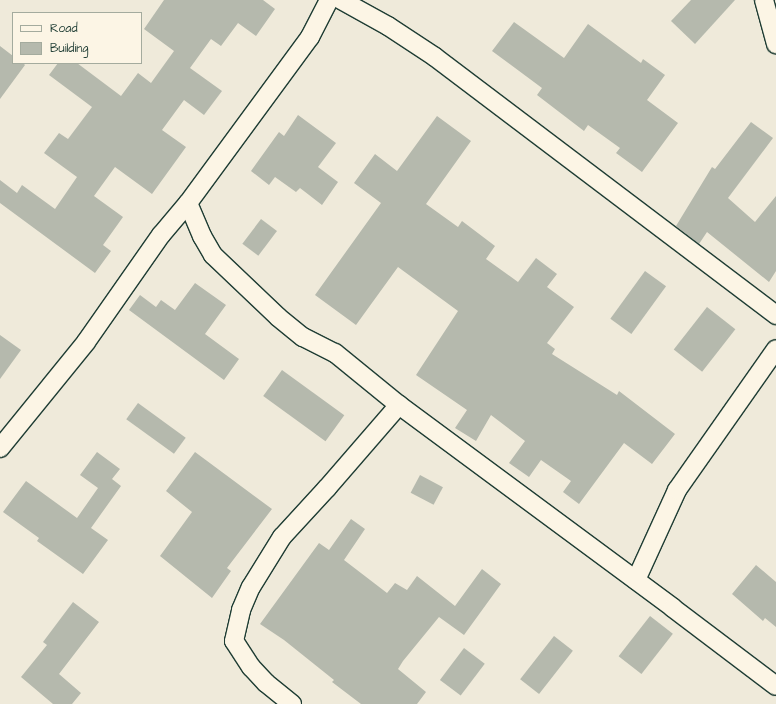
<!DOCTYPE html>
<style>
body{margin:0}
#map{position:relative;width:776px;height:704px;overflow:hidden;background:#efeada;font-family:"Architects Daughter",sans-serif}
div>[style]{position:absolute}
.building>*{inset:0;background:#b5b9ad;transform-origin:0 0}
.roads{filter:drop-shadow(1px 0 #1f3d34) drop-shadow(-1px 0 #1f3d34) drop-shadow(0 1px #1f3d34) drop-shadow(0 -1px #1f3d34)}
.minor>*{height:18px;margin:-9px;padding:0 9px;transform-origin:9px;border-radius:9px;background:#fcf5e5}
span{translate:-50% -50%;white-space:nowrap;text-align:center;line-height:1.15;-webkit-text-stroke:3.5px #fcf5e5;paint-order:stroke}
.legend{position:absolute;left:12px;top:12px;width:130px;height:52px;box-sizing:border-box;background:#fcf5e5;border:1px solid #a4ab9e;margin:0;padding:5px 7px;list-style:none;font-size:12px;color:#1f3d34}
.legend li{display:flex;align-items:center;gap:8px;height:20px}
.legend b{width:20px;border:1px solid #a4ab9e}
</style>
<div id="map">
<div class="building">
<i style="clip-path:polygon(164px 0,263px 0,275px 9px,256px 36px,238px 23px,221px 46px,211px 39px,190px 68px,222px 91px,204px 115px,184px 100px,162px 130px,186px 147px,152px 194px,115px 167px,94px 196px,123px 217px,103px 245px,111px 251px,95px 273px,0 203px,0 180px,17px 193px,22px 185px,55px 209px,77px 177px,44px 153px,59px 133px,68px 139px,92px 107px,49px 75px,58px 63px,77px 63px,121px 96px,138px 73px,151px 83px,174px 51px,144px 29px)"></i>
<i style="clip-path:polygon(691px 0,735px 0,695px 44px,671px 21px)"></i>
<i style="clip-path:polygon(514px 22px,564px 58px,588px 24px,641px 63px,643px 59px,665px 75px,647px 100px,678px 123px,642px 172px,616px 153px,620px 148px,588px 125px,584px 131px,537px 95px,542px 88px,492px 51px)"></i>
<i style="clip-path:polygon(0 46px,13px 56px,13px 63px,23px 63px,25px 65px,0 99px)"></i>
<i style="clip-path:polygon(298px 115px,336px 143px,318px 167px,338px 182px,322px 205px,300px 188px,296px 192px,275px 177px,269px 185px,251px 171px,279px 132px,284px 136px)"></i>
<i style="clip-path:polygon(437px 116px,471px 141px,426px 204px,458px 227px,462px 221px,495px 246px,486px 259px,518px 282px,536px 258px,557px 274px,547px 287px,574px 307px,547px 343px,555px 349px,552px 354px,617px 395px,619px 391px,675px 434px,652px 464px,624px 443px,579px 504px,563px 492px,571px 481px,541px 460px,529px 477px,509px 463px,525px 441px,491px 415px,476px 441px,455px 428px,467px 410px,416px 375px,458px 311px,398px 267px,356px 325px,315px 295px,381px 203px,354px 183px,375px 154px,397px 171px)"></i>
<i style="clip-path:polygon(751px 122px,773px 138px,728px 198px,755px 222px,776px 196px,776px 271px,769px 282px,707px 232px,699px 244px,676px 226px,712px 167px,715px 169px)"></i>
<i style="left:261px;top:219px;width:20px;height:31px;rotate:37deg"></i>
<i style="left:645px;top:271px;width:26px;height:59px;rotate:36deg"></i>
<i style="clip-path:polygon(195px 283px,226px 305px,205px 334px,239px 359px,224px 380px,129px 310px,140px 295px,156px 307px,161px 300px,175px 310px)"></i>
<i style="left:707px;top:307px;width:36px;height:54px;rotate:38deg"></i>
<i style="clip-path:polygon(0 335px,21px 350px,0 379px)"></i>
<i style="left:282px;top:370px;width:77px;height:32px;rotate:36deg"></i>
<i style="left:138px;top:403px;width:59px;height:20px;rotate:36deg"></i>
<i style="clip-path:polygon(97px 452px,120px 469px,112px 479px,121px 486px,91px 528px,108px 540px,83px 574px,37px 541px,39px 538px,3px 512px,26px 481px,77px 518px,98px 488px,80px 475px)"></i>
<i style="clip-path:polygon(195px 452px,272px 509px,227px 568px,231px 571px,212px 598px,160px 556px,192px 512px,166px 491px)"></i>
<i style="left:420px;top:475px;width:26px;height:20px;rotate:28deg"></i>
<i style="clip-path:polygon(351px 519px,365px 529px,344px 560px,387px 593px,395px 583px,407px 590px,417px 576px,455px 606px,482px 569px,501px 584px,464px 635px,439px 617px,403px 661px,398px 669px,426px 692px,417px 704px,361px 704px,332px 682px,334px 680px,284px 640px,260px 624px,319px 543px,329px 550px)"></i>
<i style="clip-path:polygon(756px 565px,776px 582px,776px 627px,765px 618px,763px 621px,732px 594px)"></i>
<i style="clip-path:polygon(73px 602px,99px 622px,59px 674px,81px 693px,72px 704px,53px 704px,21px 677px,47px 645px,43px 642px)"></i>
<i style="left:650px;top:616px;width:29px;height:51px;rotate:38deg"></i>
<i style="left:554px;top:636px;width:24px;height:55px;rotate:38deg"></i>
<i style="left:464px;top:648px;width:26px;height:40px;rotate:37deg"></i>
</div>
<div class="roads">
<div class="minor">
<i style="left:329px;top:0;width:42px;rotate:117.2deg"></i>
<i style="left:310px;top:37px;width:206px;rotate:126.3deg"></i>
<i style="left:188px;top:203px;width:36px;rotate:67deg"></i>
<i style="left:202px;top:236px;width:22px;rotate:60deg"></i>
<i style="left:213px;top:255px;width:90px;rotate:43.6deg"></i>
<i style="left:278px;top:317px;width:32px;rotate:39deg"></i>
<i style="left:303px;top:337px;width:36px;rotate:27deg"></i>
<i style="left:335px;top:353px;width:82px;rotate:39.1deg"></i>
<i style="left:399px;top:405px;width:341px;rotate:36.5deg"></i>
<i style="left:673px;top:608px;width:129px;rotate:37.1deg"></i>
<i style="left:341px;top:0;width:54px;rotate:29deg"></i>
<i style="left:388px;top:26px;width:56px;rotate:33.4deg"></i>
<i style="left:435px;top:57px;width:428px;rotate:37.1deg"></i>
<i style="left:764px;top:0;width:46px;rotate:74.7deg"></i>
<i style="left:0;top:448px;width:136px;rotate:-50.9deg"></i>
<i style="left:86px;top:342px;width:131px;rotate:-55deg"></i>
<i style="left:161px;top:235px;width:42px;rotate:-49.8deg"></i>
<i style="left:636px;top:580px;width:99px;rotate:-65.5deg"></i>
<i style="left:677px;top:490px;width:172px;rotate:-54.9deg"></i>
<i style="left:292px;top:704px;width:33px;rotate:-141deg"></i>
<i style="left:266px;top:683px;width:22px;rotate:-133deg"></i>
<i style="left:251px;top:667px;width:31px;rotate:-123deg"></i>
<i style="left:234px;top:641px;width:32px;rotate:-77deg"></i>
<i style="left:241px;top:610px;width:25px;rotate:-67deg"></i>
<i style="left:251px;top:587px;width:59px;rotate:-58.2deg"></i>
<i style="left:282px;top:537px;width:67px;rotate:-47.4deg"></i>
<i style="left:327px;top:488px;width:110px;rotate:-49.1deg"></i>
</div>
</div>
<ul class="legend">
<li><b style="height:5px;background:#fcf5e5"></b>Road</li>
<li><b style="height:11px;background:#b5b9ad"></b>Building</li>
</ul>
</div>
